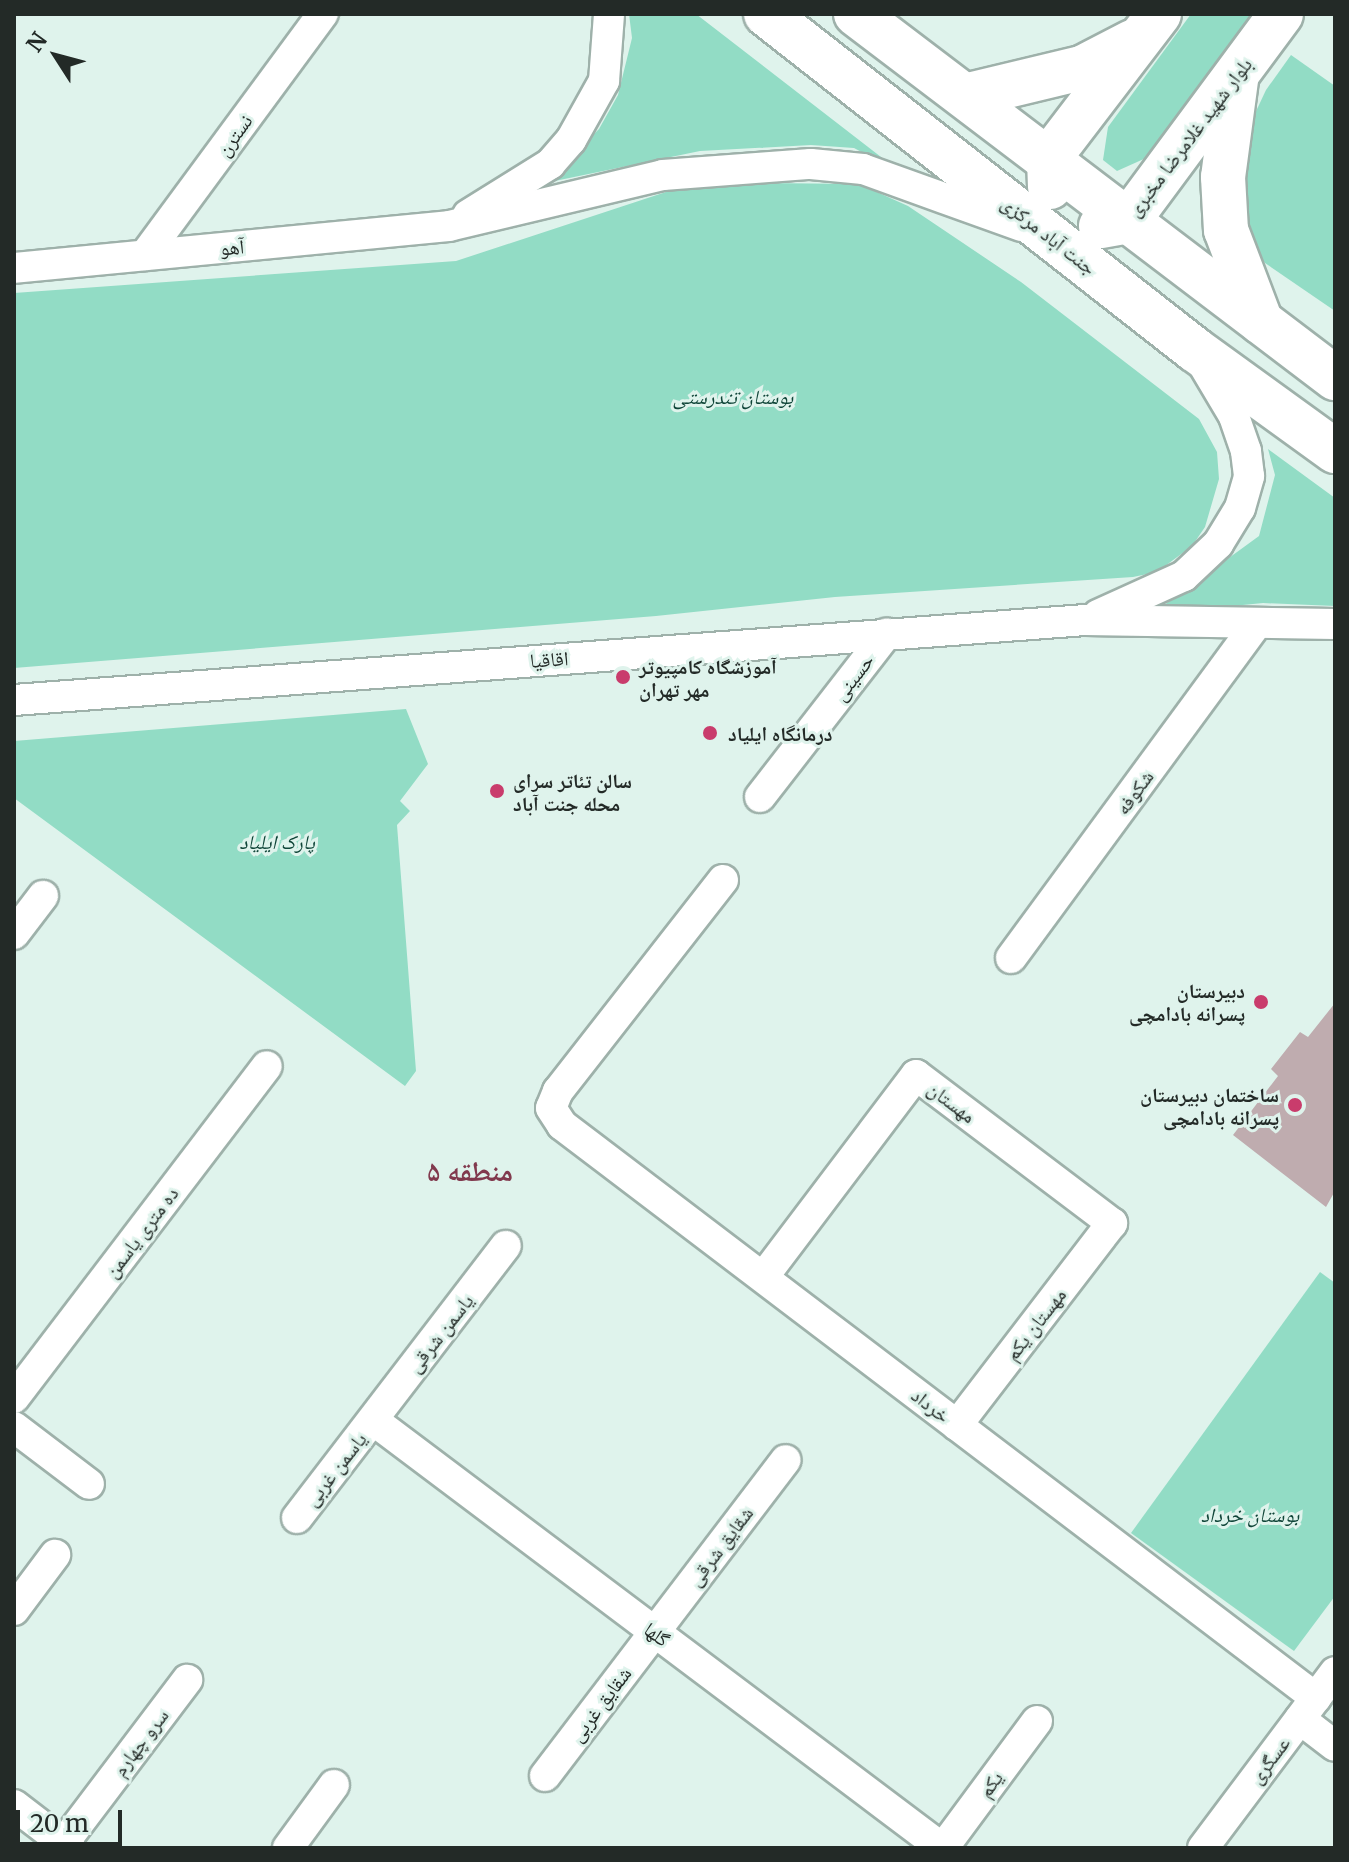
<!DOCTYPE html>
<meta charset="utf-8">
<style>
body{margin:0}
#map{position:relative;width:1349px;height:1862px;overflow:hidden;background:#dff3ec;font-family:Merriweather,"Noto Naskh Arabic",serif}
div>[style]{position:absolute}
.green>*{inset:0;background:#92dcc5}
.building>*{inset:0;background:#bfacaf}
.roads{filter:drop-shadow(2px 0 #9eb1aa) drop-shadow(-2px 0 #9eb1aa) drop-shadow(0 2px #9eb1aa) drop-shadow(0 -2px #9eb1aa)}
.street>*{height:30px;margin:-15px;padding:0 15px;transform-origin:15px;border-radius:15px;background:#fff}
.secondary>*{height:44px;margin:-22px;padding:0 22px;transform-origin:22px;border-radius:22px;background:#fff}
.dots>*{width:22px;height:22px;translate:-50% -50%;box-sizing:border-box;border:4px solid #dff3ec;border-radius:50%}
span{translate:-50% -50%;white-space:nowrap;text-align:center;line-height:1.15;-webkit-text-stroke:6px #dff3ec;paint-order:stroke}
.street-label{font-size:20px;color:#232a27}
.park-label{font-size:20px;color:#0f4538;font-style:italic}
.poi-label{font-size:20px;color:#232a27;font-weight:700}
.left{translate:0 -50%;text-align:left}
.right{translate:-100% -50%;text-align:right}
.district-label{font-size:28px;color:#813a4e;font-weight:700}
.frame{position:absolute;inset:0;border:16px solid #232a27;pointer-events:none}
.north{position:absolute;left:16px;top:16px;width:80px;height:80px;-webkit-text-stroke:6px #dff3ec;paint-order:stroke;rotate:306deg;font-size:22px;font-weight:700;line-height:32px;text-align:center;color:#232a27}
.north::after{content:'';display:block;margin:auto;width:28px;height:36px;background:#232a27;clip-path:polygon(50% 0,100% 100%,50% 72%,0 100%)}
.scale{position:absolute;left:16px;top:1810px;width:106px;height:36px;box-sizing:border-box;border:4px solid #232a27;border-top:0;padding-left:10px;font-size:24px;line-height:28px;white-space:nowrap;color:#232a27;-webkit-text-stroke:6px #dff3ec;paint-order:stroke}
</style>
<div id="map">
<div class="green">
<i style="clip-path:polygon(629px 14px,696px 14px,903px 174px,854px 148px,811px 145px,700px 151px,545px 183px,599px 129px,618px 95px,632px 38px)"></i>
<i style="clip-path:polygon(1191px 14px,1259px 14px,1164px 139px,1146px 158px,1117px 171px,1103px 160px,1108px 127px)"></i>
<i style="clip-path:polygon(1291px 55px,1335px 86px,1335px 311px,1265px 263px,1241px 235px,1242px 141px,1266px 90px)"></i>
<i style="clip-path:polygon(751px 183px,859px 184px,908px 206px,1021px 282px,1199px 419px,1217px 452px,1219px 479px,1205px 527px,1192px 546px,1157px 572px,1133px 577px,835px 597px,656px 616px,14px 668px,14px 293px,456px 261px,669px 191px)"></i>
<i style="clip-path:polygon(1268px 449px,1335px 498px,1335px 606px,1263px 603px,1152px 614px,1259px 536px,1275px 475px)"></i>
<i style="clip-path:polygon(406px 709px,428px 764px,400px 801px,410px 811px,397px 825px,416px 1071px,405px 1086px,14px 798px,14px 741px)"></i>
<i style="clip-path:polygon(1320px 1272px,1335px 1283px,1335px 1596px,1294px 1651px,1131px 1533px)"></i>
</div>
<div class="building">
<i style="clip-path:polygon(1335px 1003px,1335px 1191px,1326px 1207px,1233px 1135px,1278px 1076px,1271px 1069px,1300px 1032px,1308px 1037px)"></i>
</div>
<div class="roads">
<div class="street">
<i style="left:468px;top:215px;width:97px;rotate:-31.9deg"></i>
<i style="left:550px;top:164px;width:32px;rotate:-49deg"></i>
<i style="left:571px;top:140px;width:68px;rotate:-60.8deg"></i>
<i style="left:604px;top:81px;width:67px;rotate:-85.7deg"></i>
<i style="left:145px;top:255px;width:300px;rotate:-53.6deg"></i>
<i style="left:14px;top:268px;width:437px;rotate:-5.5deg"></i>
<i style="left:449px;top:226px;width:220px;rotate:-13.4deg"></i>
<i style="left:663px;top:175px;width:148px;rotate:-4.3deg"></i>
<i style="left:811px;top:164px;width:52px;rotate:5.5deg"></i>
<i style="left:863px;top:169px;width:168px;rotate:19.8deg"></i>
<i style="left:1098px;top:615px;width:94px;rotate:-24.4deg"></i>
<i style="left:1184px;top:576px;width:47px;rotate:-43.3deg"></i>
<i style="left:1218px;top:544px;width:42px;rotate:-58.6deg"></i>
<i style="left:1240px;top:508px;width:33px;rotate:-74deg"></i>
<i style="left:1249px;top:476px;width:25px;rotate:-97deg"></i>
<i style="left:1246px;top:451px;width:37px;rotate:-109deg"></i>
<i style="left:1234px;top:416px;width:61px;rotate:-120.8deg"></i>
<i style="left:14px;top:700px;width:1074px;rotate:-4.27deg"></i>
<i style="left:1085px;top:620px;width:250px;rotate:0.9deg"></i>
<i style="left:760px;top:797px;width:207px;rotate:-52.2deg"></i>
<i style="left:723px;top:880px;width:268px;rotate:128deg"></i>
<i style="left:558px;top:1091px;width:18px;rotate:112deg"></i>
<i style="left:551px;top:1108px;width:20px;rotate:57deg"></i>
<i style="left:562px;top:1125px;width:947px;rotate:37.23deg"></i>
<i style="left:14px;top:934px;width:48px;rotate:-52.7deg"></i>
<i style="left:1011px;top:958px;width:413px;rotate:-53.7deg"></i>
<i style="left:764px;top:1276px;width:252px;rotate:-52.9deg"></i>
<i style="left:916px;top:1075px;width:246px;rotate:37.1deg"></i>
<i style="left:1112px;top:1223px;width:255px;rotate:127.5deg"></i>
<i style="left:14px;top:1398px;width:417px;rotate:-52.7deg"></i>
<i style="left:373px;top:1420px;width:712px;rotate:36.95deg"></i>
<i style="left:14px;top:1427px;width:94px;rotate:37.2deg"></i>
<i style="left:297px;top:1518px;width:343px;rotate:-52.5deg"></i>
<i style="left:14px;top:1610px;width:69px;rotate:-53.3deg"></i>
<i style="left:1300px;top:1719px;width:44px;rotate:37.6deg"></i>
<i style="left:545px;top:1776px;width:397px;rotate:-52.7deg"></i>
<i style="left:14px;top:1805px;width:71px;rotate:37.5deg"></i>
<i style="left:60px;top:1848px;width:211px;rotate:-52.9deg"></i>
<i style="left:288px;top:1848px;width:78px;rotate:-53.9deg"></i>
<i style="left:943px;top:1848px;width:158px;rotate:-53.5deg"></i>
<i style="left:1203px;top:1848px;width:220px;rotate:-53.1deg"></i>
</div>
<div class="secondary">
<i style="left:766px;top:14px;width:544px;rotate:38.05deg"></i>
<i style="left:1194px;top:349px;width:174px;rotate:35.9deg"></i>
<i style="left:856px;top:14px;width:602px;rotate:37.23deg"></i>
<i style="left:1236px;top:80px;width:98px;rotate:97.6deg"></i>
<i style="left:1223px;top:177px;width:53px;rotate:86.8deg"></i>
<i style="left:1226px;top:230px;width:98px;rotate:69.2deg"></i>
<i style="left:965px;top:96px;width:120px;rotate:-13.5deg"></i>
<i style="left:1082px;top:68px;width:56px;rotate:-27.5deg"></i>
<i style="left:1050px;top:187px;width:29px;rotate:-92deg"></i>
<i style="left:1049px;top:158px;width:181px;rotate:-52.6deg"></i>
<i style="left:1101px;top:226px;width:27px;rotate:-10deg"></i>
<i style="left:1128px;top:221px;width:257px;rotate:-53.5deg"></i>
</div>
</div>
<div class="dots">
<i style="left:623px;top:677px;background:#c93c6c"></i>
<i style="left:710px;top:733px;background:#c93c6c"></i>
<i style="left:497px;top:791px;background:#c93c6c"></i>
<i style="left:1261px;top:1002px;background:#c93c6c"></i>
<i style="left:1295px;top:1105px;background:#c93c6c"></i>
</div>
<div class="street-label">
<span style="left:234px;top:135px;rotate:-54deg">نسترن</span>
<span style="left:1189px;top:137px;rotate:-53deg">بلوار شهید غلامرضا مخبری</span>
<span style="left:1049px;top:235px;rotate:38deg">جنت آباد مرکزی</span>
<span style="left:232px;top:247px;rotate:-5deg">آهو</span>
<span style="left:549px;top:659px;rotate:-4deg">اقاقیا</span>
<span style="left:853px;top:677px;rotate:-52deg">حسینی</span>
<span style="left:1134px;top:792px;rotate:-54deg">شکوفه</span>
<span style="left:952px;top:1102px;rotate:37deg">مهستان</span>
<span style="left:141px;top:1232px;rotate:-53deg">ده متری یاسمن</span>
<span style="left:1035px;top:1324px;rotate:-52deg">مهستان یکم</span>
<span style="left:440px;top:1333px;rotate:-52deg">یاسمن شرقی</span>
<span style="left:931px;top:1405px;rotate:38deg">خرداد</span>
<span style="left:335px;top:1469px;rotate:-52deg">یاسمن غربی</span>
<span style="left:720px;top:1546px;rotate:-53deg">شقایق شرقی</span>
<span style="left:657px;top:1634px;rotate:37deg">گلها</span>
<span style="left:600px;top:1704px;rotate:-53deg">شقایق غربی</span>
<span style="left:140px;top:1742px;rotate:-53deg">سرو چهارم</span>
<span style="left:1269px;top:1760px;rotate:-53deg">عسگری</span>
<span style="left:990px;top:1784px;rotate:-54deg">یکم</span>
</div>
<div class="park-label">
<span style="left:733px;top:396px">بوستان تندرستی</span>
<span style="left:277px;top:841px">پارک ایلیاد</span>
<span style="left:1250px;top:1514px">بوستان خرداد</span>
</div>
<div class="poi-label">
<span class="left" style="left:639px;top:678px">آموزشگاه کامپیوتر<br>مهر تهران</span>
<span class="left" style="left:728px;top:733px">درمانگاه ایلیاد</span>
<span class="left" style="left:513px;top:792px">سالن تئاتر سرای<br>محله جنت آباد</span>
<span class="right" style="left:1245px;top:1002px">دبیرستان<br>پسرانه بادامچی</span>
<span class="right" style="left:1279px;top:1106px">ساختمان دبیرستان<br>پسرانه بادامچی</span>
</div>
<div class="district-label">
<span style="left:470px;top:1171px">منطقه ۵</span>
</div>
<div class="frame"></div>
<div class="north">N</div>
<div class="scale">20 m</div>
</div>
